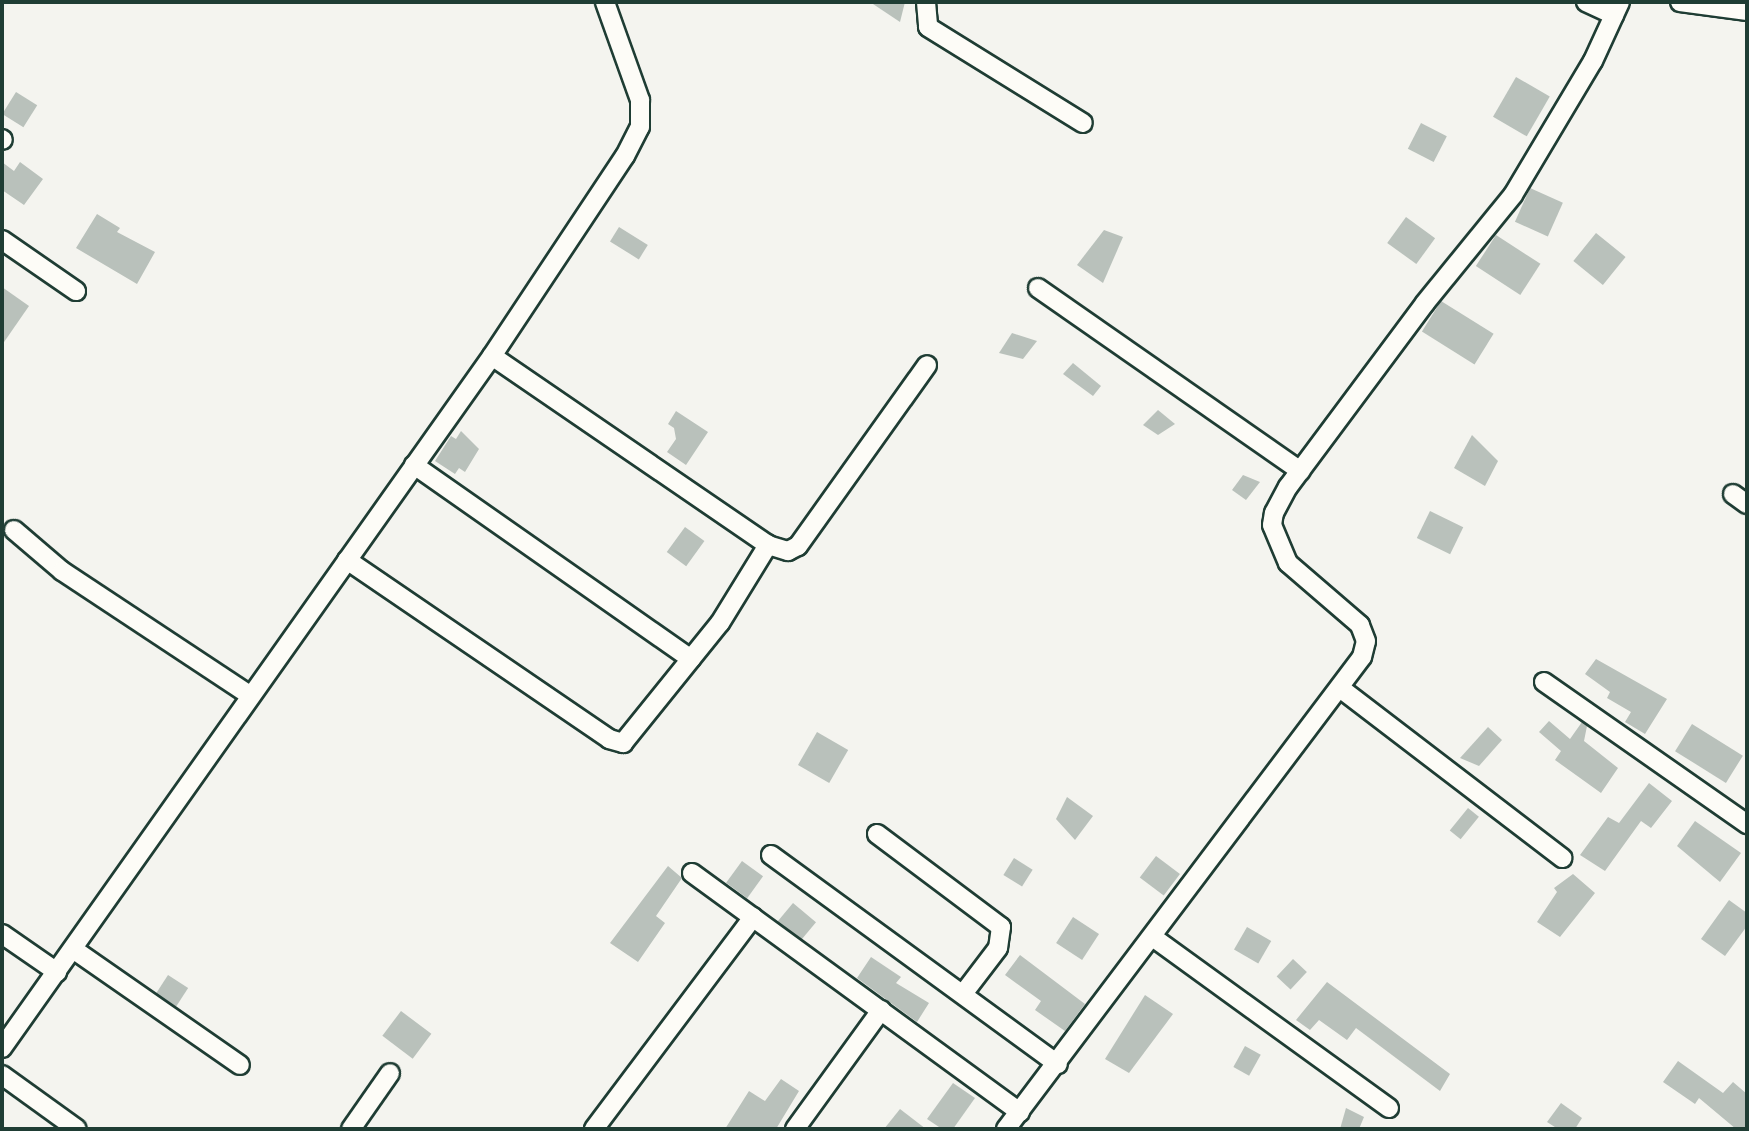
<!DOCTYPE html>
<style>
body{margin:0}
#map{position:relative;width:1749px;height:1131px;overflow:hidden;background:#f4f4ef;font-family:Dekko,sans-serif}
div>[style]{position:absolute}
.building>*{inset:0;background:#b9c1bb;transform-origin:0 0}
.roads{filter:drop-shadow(2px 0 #1f3d34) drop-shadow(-2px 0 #1f3d34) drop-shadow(0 2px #1f3d34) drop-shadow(0 -2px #1f3d34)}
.minor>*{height:18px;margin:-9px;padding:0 9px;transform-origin:9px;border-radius:9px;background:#fdfcf7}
span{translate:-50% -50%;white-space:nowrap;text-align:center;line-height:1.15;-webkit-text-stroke:6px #fdfcf7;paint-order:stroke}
.frame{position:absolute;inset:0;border:4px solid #1f3d34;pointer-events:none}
</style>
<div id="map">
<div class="building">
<i style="clip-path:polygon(870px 2px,905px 2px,900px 22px)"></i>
<i style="left:1516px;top:77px;width:39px;height:46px;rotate:30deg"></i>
<i style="left:16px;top:92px;width:25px;height:26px;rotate:32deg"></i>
<i style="left:1421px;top:123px;width:29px;height:29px;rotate:27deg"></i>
<i style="clip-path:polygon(2px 162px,14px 171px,20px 162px,43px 179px,24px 205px,2px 190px)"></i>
<i style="left:1530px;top:188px;width:36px;height:37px;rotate:24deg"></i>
<i style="clip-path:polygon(97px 214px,120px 228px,117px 232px,155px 252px,137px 284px,76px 248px)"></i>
<i style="left:1406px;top:217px;width:36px;height:32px;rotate:36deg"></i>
<i style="left:619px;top:227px;width:34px;height:17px;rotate:32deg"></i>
<i style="clip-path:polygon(1104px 230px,1123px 237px,1103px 283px,1077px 265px)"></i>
<i style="left:1596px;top:233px;width:38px;height:36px;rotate:39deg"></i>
<i style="left:1496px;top:235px;width:53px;height:37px;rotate:33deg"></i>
<i style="clip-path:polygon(2px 287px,29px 306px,2px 345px)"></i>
<i style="left:1441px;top:301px;width:62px;height:36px;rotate:32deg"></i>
<i style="clip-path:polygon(1012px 333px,1037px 341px,1023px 359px,999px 353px)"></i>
<i style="clip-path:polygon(1073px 363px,1101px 386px,1093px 396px,1063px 374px)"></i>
<i style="clip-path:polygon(1158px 410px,1175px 424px,1158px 435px,1143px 425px)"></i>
<i style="clip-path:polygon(676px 411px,708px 432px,686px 465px,667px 452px,676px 439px,674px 428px,668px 424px)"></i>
<i style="clip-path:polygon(461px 431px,479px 449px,465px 472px,459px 468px,455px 474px,435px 461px,451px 436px,456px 439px)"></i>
<i style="clip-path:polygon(1472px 435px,1498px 461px,1485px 486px,1454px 468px)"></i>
<i style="clip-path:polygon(1243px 475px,1260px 482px,1246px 500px,1232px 490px)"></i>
<i style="left:1430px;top:511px;width:37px;height:30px;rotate:26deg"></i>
<i style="left:685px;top:527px;width:24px;height:31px;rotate:36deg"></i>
<i style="clip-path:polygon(1596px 659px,1667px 699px,1645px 734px,1625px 722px,1631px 712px,1607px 698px,1610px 692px,1585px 674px)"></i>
<i style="clip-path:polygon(1549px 721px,1570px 739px,1582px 722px,1587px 726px,1584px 741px,1618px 768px,1601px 793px,1555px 760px,1561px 751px,1539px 732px)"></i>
<i style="left:1692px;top:724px;width:60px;height:32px;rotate:32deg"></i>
<i style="clip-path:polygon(1488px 727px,1502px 740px,1479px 766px,1460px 758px)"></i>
<i style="left:817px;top:732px;width:36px;height:38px;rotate:30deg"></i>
<i style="clip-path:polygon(1649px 783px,1672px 801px,1651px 828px,1641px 821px,1605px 871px,1580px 855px,1608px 817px,1619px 823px)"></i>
<i style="clip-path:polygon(1067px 797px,1093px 816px,1075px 840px,1056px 819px)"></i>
<i style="left:1468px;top:808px;width:14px;height:29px;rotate:39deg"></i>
<i style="clip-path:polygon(1695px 821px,1741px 853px,1720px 882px,1677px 846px)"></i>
<i style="left:1156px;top:856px;width:30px;height:27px;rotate:37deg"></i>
<i style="left:1014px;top:858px;width:22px;height:20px;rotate:32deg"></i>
<i style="left:742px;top:861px;width:26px;height:27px;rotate:36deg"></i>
<i style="clip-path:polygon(668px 866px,682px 878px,656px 916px,665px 923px,638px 962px,610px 943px)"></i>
<i style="clip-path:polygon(1573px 874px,1595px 893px,1560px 937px,1537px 922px,1557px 892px,1554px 888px)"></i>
<i style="clip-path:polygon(1729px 900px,1747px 913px,1747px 926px,1725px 956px,1701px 939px)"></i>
<i style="left:793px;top:903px;width:30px;height:24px;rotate:40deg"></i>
<i style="left:1073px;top:917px;width:31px;height:31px;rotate:33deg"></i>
<i style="left:1247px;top:927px;width:28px;height:26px;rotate:30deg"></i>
<i style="clip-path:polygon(1020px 955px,1085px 1004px,1065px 1031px,1035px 1010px,1041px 1001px,1005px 975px)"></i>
<i style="clip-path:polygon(871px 957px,901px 977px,896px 983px,929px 1003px,917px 1022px,857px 978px)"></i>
<i style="left:1293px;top:959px;width:19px;height:24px;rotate:43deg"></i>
<i style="left:168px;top:975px;width:24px;height:22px;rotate:33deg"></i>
<i style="clip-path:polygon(1327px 982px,1450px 1074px,1440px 1091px,1356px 1028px,1347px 1040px,1319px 1020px,1310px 1030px,1296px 1020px)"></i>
<i style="clip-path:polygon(1145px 995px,1173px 1014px,1129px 1073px,1105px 1059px)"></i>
<i style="left:401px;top:1011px;width:38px;height:31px;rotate:37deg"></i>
<i style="left:1245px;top:1046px;width:18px;height:24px;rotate:29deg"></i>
<i style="clip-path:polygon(1678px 1061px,1723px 1093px,1733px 1082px,1747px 1094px,1747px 1129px,1736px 1129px,1699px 1098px,1695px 1104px,1663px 1082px)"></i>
<i style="clip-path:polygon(781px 1079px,799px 1091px,776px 1129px,725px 1129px,749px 1091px,765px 1101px)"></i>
<i style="clip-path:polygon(953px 1083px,975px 1098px,953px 1129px,942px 1129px,927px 1119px)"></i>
<i style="clip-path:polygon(1561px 1103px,1582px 1118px,1575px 1129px,1558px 1129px,1547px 1122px)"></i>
<i style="clip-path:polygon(1346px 1108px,1364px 1117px,1359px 1129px,1340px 1129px)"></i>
<i style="clip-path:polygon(900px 1109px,926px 1129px,884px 1129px)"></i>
</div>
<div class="roads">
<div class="minor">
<i style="left:926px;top:2px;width:25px;rotate:85deg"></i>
<i style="left:928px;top:27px;width:182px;rotate:31.8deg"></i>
<i style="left:1586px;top:2px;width:31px;rotate:25deg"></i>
<i style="left:1680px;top:2px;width:68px;rotate:7.7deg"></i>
<i style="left:2px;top:139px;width:1px;rotate:45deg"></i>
<i style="left:2px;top:240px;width:90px;rotate:34.6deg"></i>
<i style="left:1038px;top:288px;width:320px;rotate:34.9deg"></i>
<i style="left:492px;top:356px;width:335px;rotate:34.4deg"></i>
<i style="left:768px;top:545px;width:21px;rotate:17deg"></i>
<i style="left:788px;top:551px;width:11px;rotate:-27deg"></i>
<i style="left:798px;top:546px;width:222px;rotate:-54.5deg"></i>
<i style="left:414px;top:465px;width:338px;rotate:35deg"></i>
<i style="left:1733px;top:494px;width:17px;rotate:36deg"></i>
<i style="left:14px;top:530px;width:63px;rotate:40.5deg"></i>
<i style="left:62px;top:571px;width:224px;rotate:33.5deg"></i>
<i style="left:347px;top:560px;width:317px;rotate:34.3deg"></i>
<i style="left:609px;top:739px;width:15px;rotate:16deg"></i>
<i style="left:623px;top:743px;width:154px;rotate:-51.1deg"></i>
<i style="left:720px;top:623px;width:92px;rotate:-58.4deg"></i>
<i style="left:1544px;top:682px;width:248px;rotate:35deg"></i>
<i style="left:1340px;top:688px;width:280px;rotate:37.4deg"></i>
<i style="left:877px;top:834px;width:155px;rotate:36.9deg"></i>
<i style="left:1001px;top:927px;width:21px;rotate:98deg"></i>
<i style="left:998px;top:948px;width:58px;rotate:127.3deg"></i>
<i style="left:771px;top:855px;width:355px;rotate:36.1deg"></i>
<i style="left:692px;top:873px;width:406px;rotate:36.1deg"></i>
<i style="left:2px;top:934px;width:67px;rotate:34.6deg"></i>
<i style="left:1154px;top:938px;width:290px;rotate:35.9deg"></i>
<i style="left:73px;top:949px;width:203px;rotate:34.8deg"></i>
<i style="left:2px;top:1048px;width:848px;rotate:-54.7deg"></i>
<i style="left:492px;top:356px;width:240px;rotate:-56.4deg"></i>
<i style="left:625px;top:156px;width:33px;rotate:-63deg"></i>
<i style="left:640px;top:127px;width:27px;rotate:-90deg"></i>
<i style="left:640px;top:100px;width:104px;rotate:-109.7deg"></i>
<i style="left:2px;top:1075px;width:92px;rotate:35.8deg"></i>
<i style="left:351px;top:1129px;width:68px;rotate:-55.1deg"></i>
<i style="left:594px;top:1129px;width:265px;rotate:-53.1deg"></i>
<i style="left:795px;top:1129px;width:147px;rotate:-54.1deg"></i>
<i style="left:1006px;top:1129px;width:591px;rotate:-52.98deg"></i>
<i style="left:1362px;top:657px;width:16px;rotate:-76deg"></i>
<i style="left:1366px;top:641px;width:17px;rotate:-111deg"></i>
<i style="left:1360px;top:625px;width:95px;rotate:-139.3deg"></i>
<i style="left:1288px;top:563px;width:41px;rotate:-112.8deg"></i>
<i style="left:1272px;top:525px;width:12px;rotate:-81deg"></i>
<i style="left:1274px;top:513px;width:30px;rotate:-62deg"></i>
<i style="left:1288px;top:487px;width:229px;rotate:-53.3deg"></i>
<i style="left:1425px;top:303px;width:139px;rotate:-50.8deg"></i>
<i style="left:1513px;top:195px;width:156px;rotate:-59.2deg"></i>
<i style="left:1593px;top:61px;width:65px;rotate:-65.4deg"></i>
</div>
</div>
<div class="frame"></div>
</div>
